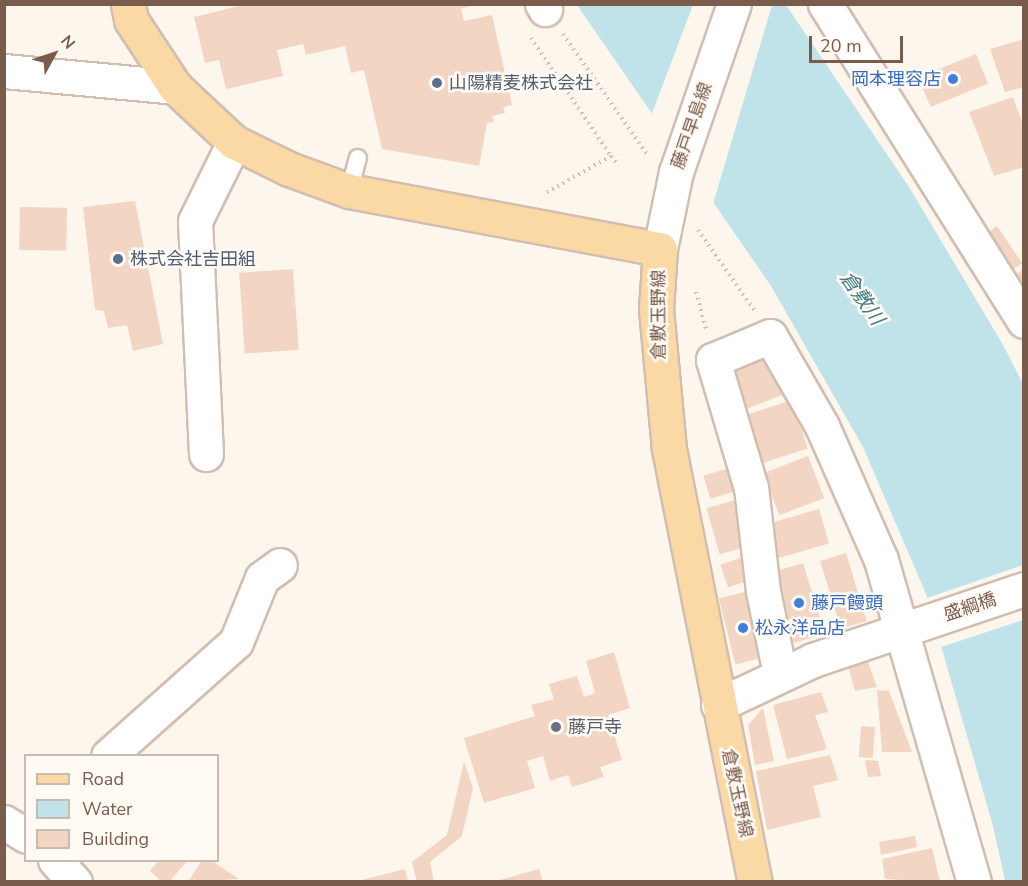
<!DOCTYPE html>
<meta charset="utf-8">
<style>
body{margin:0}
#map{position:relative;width:1028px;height:886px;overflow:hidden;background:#fdf6ec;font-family:"Nunito Sans","Noto Sans JP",sans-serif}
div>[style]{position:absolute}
.water>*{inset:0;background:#bfe3e8}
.pier>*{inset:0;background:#fdf6ec}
.building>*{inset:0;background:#f3d5c3;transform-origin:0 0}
.path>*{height:4px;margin-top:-2px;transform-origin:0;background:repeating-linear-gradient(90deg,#d9b8a5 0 1.5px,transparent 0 6px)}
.roads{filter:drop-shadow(2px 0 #d1beb0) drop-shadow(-2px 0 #d1beb0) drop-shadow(0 2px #d1beb0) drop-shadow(0 -2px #d1beb0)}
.service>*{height:16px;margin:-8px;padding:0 8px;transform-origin:8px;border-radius:8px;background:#fff}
.minor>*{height:33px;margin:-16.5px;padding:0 16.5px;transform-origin:16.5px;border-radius:16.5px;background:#fff}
.secondary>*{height:33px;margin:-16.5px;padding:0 16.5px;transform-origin:16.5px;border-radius:16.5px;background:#fff}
.primary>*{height:33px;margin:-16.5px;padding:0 16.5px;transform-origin:16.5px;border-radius:16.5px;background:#fbd9a5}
.dots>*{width:16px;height:16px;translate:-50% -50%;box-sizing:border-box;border:3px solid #fffaf3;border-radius:50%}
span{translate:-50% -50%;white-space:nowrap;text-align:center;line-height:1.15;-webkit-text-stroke:5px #fffaf3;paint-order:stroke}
.shop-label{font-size:18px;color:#366cbe}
.right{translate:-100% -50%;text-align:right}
.left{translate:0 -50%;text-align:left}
.service-label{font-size:18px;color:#4e5e75}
.street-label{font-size:18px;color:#7a5c4d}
.worship-label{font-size:18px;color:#5b616d}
.water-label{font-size:20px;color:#437c86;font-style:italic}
.frame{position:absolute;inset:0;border:6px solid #7a5c4d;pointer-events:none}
.legend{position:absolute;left:24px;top:754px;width:195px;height:108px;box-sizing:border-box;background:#fffaf3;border:2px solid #cabbb1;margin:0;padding:8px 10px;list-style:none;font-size:18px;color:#7a5c4d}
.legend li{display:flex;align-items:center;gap:12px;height:30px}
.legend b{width:30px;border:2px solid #cabbb1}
.north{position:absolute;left:24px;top:24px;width:60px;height:60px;-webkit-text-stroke:4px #fffaf3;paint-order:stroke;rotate:50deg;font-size:16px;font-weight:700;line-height:24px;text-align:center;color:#7a5c4d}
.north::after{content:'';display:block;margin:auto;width:21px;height:27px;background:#7a5c4d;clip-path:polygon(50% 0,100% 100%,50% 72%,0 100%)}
.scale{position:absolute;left:809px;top:36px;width:94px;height:27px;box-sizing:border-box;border:3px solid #7a5c4d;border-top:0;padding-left:8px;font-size:18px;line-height:21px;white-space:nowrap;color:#7a5c4d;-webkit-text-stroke:4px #fffaf3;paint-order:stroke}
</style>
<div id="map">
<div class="water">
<i style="clip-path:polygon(577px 5px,786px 5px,909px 187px,1002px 343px,1024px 386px,1023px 881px,1005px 881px,993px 826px,926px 594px,863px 447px,771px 286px)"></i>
</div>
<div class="pier">
<i style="clip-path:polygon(693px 5px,772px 5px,713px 204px,651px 116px)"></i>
<i style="clip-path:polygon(1023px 565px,1023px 620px,938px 648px,924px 599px)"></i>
</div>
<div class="building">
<i style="clip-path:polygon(247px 4px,476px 4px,461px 9px,464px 21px,492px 15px,512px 105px,503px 107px,505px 113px,492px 116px,494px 122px,487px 123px,479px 166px,382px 149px,364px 70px,351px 73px,345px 46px,306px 55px,303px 44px,277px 50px,283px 76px,226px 89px,219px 60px,205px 63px,194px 17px)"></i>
<i style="clip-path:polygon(1024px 39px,1024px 87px,1005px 92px,990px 49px)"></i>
<i style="left:976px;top:54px;width:32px;height:62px;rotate:68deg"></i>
<i style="clip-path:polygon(1013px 97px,1024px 128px,1024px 167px,994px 176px,969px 112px)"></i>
<i style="clip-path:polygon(135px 201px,163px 344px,133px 351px,127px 325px,108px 328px,104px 311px,95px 310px,83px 207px)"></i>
<i style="left:20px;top:207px;width:47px;height:43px;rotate:1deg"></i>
<i style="left:997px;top:226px;width:45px;height:16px;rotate:56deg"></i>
<i style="left:293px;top:269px;width:81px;height:54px;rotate:86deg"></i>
<i style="clip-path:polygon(1024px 270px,1024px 290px,1023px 290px,1017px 273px)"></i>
<i style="left:771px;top:349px;width:47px;height:47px;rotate:69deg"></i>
<i style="left:792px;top:400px;width:51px;height:51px;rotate:72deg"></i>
<i style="left:808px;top:456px;width:45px;height:48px;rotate:69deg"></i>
<i style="left:732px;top:467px;width:24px;height:30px;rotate:73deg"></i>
<i style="left:742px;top:498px;width:48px;height:37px;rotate:74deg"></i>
<i style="left:819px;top:509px;width:36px;height:56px;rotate:74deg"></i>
<i style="left:846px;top:553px;width:71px;height:27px;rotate:73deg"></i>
<i style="left:743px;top:557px;width:24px;height:24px;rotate:71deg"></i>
<i style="left:803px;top:563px;width:74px;height:32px;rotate:73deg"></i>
<i style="left:749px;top:591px;width:68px;height:31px;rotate:76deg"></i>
<i style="clip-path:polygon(614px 652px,630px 708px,608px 715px,622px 760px,600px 767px,604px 777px,572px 787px,568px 775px,550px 781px,543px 756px,527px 761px,535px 788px,484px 803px,464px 738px,535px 716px,531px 705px,554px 699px,549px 684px,577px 676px,584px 697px,595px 693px,586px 661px)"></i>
<i style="clip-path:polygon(868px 662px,877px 687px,855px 691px,848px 666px)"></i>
<i style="clip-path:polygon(877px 690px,889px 691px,912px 752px,882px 752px)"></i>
<i style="clip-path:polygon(821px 692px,828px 712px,815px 715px,827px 749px,787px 759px,773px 705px)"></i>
<i style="clip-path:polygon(763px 708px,774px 761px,755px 765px,748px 725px)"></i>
<i style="left:861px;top:726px;width:14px;height:31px;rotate:4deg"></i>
<i style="clip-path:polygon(830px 755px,838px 780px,813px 786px,821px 817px,767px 830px,756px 771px)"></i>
<i style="clip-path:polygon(865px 760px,878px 761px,881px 776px,868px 777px)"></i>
<i style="clip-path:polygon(464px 762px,473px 788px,462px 836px,430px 862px,434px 882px,417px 882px,412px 862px,447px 835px)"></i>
<i style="clip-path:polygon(915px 836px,917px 847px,881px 855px,879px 842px)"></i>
<i style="clip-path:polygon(932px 848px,940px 882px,885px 879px,882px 859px)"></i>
<i style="clip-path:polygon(159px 860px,188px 860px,169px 882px,162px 882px,150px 871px)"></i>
<i style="clip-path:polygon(202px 860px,211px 860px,239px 879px,188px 882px)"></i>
<i style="clip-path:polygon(405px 869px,408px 882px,363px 882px,362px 880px)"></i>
<i style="clip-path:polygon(539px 869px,543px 882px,496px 882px,496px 881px)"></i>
</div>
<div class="path">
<i style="left:563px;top:34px;width:149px;rotate:55.1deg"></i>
<i style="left:531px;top:38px;width:143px;rotate:55.9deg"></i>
<i style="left:611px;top:156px;width:75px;rotate:150.4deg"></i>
<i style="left:611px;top:156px;width:11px;rotate:52deg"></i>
<i style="left:698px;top:230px;width:98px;rotate:55deg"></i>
<i style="left:696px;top:292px;width:39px;rotate:75deg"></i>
</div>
<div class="roads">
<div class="service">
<i style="left:349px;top:191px;width:34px;rotate:-75deg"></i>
</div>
<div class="minor">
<i style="left:542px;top:4px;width:6px;rotate:59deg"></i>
<i style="left:825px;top:4px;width:374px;rotate:57.9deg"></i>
<i style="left:4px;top:71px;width:172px;rotate:5.3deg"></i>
<i style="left:206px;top:454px;width:233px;rotate:-92.7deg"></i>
<i style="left:195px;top:221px;width:88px;rotate:-63.7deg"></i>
<i style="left:780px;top:674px;width:85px;rotate:-101.6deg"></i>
<i style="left:763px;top:591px;width:104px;rotate:-96.6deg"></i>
<i style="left:751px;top:488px;width:134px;rotate:-106.5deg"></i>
<i style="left:713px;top:360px;width:62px;rotate:-22.8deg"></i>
<i style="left:770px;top:336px;width:104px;rotate:60deg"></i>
<i style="left:822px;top:426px;width:146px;rotate:66.2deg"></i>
<i style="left:881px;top:560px;width:335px;rotate:73.9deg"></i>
<i style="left:718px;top:705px;width:105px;rotate:-25.3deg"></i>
<i style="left:813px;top:660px;width:223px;rotate:-18.6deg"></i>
<i style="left:108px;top:756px;width:171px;rotate:-41.7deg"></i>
<i style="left:236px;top:642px;width:69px;rotate:-67.9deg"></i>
<i style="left:262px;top:578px;width:22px;rotate:-36deg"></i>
<i style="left:4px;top:822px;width:26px;rotate:32deg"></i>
<i style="left:55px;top:860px;width:30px;rotate:48deg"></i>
</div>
<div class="secondary">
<i style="left:660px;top:249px;width:79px;rotate:-78.3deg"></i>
<i style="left:676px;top:172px;width:178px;rotate:-71deg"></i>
</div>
<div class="primary">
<i style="left:128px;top:4px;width:16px;rotate:79deg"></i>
<i style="left:131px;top:20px;width:80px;rotate:56.7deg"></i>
<i style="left:175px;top:87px;width:81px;rotate:43deg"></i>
<i style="left:234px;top:142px;width:61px;rotate:26.1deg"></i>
<i style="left:289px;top:169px;width:64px;rotate:20.1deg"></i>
<i style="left:349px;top:191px;width:316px;rotate:10.6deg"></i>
<i style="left:660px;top:249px;width:60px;rotate:93.8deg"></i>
<i style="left:656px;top:309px;width:141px;rotate:84.7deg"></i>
<i style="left:669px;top:449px;width:441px;rotate:78.8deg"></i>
</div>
</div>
<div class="dots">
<i style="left:953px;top:79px;background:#3f7fe0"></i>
<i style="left:437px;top:83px;background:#5c6f8a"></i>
<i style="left:118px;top:259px;background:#5c6f8a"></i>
<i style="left:799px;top:603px;background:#3f7fe0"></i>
<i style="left:743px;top:628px;background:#3f7fe0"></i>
<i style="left:556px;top:727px;background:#6b7280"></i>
</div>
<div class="shop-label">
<span class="right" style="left:941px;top:79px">岡本理容店</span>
<span class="left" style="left:811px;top:603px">藤戸饅頭</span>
<span class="left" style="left:755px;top:628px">松永洋品店</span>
</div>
<div class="service-label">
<span class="left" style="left:449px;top:83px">山陽精麦株式会社</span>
<span class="left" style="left:130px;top:259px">株式会社吉田組</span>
</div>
<div class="street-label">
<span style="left:692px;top:126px;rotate:-71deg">藤戸早島線</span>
<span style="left:659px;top:315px;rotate:-90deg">倉敷玉野線</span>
<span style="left:970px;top:607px;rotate:-18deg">盛綱橋</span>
<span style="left:737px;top:793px;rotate:78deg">倉敷玉野線</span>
</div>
<div class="worship-label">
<span class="left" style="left:568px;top:727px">藤戸寺</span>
</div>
<div class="water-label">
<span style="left:862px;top:298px;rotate:55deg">倉敷川</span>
</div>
<div class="frame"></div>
<ul class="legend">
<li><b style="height:8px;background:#fbd9a5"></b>Road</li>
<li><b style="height:16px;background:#bfe3e8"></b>Water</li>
<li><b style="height:16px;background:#f3d5c3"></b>Building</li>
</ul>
<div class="north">N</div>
<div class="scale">20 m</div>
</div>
